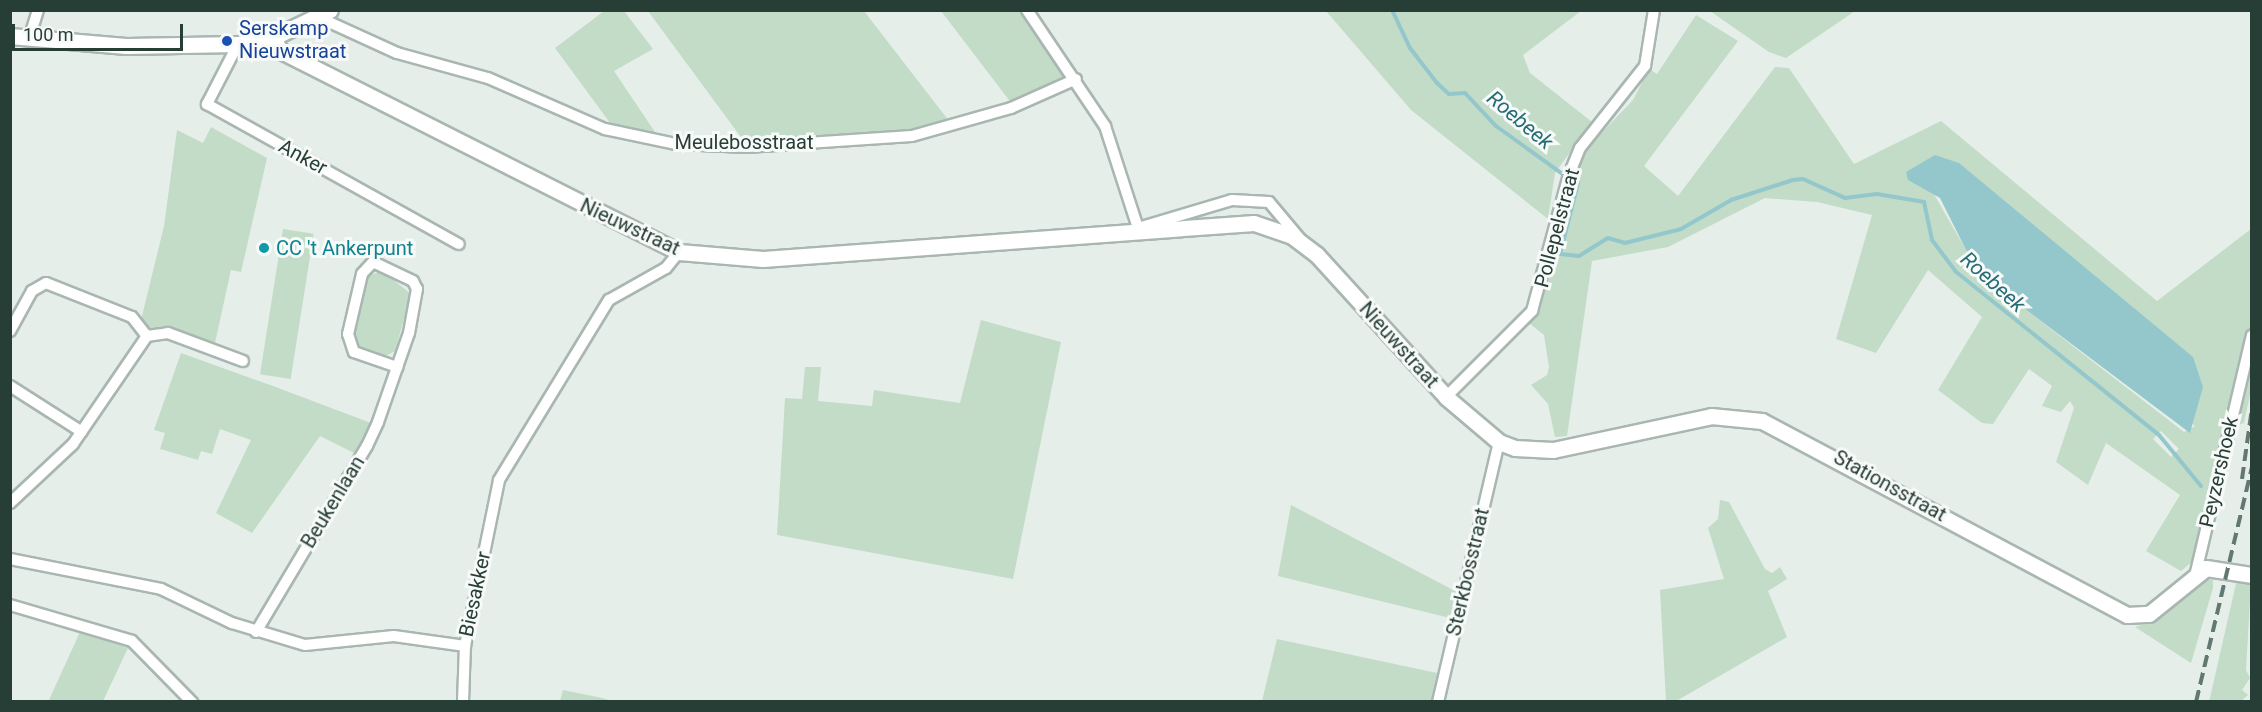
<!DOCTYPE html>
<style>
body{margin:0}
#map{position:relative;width:2262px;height:712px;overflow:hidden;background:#e6eeea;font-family:Roboto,sans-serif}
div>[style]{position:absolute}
.green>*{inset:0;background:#c2dcc7;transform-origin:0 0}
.water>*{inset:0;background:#94c7cc}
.stream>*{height:4px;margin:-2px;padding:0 2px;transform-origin:2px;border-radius:2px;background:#94c7cc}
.roads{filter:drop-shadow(2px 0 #a9b6b1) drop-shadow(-2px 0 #a9b6b1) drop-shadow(0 2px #a9b6b1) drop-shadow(0 -2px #a9b6b1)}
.street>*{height:10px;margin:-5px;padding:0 5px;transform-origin:5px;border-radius:5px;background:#fff}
.secondary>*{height:15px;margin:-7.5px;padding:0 7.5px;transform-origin:7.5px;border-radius:7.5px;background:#fff}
.rail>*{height:4px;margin-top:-2px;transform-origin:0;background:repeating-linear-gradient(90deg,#627972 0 12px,transparent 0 18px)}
.dots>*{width:16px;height:16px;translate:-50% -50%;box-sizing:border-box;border:3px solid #f7faf8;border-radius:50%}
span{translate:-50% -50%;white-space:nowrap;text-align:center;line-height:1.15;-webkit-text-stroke:6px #f7faf8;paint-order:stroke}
.transit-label{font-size:20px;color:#164399}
.left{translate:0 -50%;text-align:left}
.street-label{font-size:20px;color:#273e37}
.culture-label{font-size:20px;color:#0d838f}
.water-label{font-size:21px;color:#266c75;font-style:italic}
.frame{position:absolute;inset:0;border:12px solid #273e37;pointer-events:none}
.scale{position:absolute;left:12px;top:24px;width:171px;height:27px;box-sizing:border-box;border:3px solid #273e37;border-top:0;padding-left:8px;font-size:18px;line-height:21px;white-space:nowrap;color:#273e37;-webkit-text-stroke:4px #f7faf8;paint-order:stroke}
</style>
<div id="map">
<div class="green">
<i style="clip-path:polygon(604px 11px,624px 11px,653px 49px,614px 71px,659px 138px,616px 131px,555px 48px)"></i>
<i style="clip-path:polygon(648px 11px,864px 11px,949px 121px,906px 133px,746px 144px)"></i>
<i style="clip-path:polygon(941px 11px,1022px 11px,1069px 75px,1012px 104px)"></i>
<i style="clip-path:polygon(1326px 11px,1581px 11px,1523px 55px,1530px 73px,1592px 122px,1555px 173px,1548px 219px,1411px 110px)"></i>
<i style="clip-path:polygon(1710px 11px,1855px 11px,1786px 58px,1769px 52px)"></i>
<i style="clip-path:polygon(evenodd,1696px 15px,1738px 41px,1644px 166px,1678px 196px,1775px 67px,1789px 68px,1854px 164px,1941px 121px,2157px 301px,2251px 229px,2252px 385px,2244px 423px,2225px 429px,2193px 561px,2181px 571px,2146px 551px,2180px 495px,2106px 443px,2088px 485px,2056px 462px,2074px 408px,2070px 401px,2061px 412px,2042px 406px,2052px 386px,2029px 369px,1993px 424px,1982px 423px,1938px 390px,1982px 317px,1928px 270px,1876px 353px,1836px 339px,1872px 215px,1817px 202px,1765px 198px,1668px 247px,1592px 261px,1567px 436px,1555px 437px,1548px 404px,1531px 385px,1547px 375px,1549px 367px,1544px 335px,1529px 323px,1544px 293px,1574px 172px,1586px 149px,1633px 100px,1649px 69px,1657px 74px,1696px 15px,1931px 189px,2195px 426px,2184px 432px,2021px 306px,1966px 250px,1931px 189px,1696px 15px,2161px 431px,2179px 449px,2171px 457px,2153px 439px,2161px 431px)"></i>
<i style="clip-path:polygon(211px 127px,267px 158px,241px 272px,231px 270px,215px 343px,170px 326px,149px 329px,141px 320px,164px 226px,177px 130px,203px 143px)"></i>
<i style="left:283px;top:229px;width:31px;height:147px;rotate:9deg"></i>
<i style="clip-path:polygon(382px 271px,411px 294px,395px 351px,382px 358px,359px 349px,352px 333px,365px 277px)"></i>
<i style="clip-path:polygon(981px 320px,1061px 342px,1013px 579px,777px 535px,785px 398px,802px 399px,805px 367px,821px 367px,818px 401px,872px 406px,874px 390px,960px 403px)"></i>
<i style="clip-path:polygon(181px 353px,273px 386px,371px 423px,354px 453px,320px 436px,252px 533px,216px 513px,251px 440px,220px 429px,212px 454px,201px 451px,198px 460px,160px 449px,165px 433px,154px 430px)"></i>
<i style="clip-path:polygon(1720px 500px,1729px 502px,1765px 569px,1772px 573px,1780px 567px,1787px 579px,1768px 591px,1787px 637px,1678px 700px,1666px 701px,1660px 590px,1724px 579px,1708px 528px,1718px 519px)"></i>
<i style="clip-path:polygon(1291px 505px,1457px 592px,1450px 618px,1278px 576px)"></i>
<i style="clip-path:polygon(2207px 579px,2213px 580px,2213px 588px,2191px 663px,2135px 627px,2151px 622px)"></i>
<i style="clip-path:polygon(2237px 579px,2251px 584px,2246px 670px,2250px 678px,2242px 690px,2248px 695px,2241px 701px,2209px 702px)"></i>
<i style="clip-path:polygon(80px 632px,128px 648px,103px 701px,48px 702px)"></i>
<i style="clip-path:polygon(1277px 639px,1437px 673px,1431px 701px,1262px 701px)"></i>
<i style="clip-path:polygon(563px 690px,602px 698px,612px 701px,560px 701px)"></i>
</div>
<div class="water">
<i style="clip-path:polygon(1935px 155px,1959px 163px,2193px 357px,2203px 387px,2190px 433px,2021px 306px,1966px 250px,1940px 198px,1908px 180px,1906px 172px)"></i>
</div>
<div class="stream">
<i style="left:1392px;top:10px;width:42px;rotate:64.7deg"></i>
<i style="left:1410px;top:48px;width:44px;rotate:52.4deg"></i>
<i style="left:1437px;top:83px;width:16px;rotate:43deg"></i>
<i style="left:1449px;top:94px;width:16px;rotate:-4deg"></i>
<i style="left:1465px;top:93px;width:45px;rotate:46.8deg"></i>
<i style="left:1496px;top:126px;width:84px;rotate:35.8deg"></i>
<i style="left:1574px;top:178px;width:6px;rotate:51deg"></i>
<i style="left:1578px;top:183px;width:73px;rotate:104.2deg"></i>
<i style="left:1560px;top:254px;width:19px;rotate:6deg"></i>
<i style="left:1579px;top:256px;width:34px;rotate:-32deg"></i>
<i style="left:1608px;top:238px;width:18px;rotate:16deg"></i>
<i style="left:1625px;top:243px;width:58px;rotate:-14deg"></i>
<i style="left:1681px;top:229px;width:58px;rotate:-30.1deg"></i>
<i style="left:1731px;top:200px;width:65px;rotate:-17.9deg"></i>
<i style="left:1793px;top:180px;width:10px;rotate:-6deg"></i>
<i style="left:1803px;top:179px;width:46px;rotate:24.3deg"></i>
<i style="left:1845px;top:198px;width:32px;rotate:-7deg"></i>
<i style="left:1877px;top:194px;width:48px;rotate:9.7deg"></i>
<i style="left:1924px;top:202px;width:39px;rotate:78deg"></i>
<i style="left:1932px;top:240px;width:39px;rotate:53deg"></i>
<i style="left:1955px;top:271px;width:262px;rotate:38.8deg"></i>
<i style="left:2159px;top:435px;width:66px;rotate:50.5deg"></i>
</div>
<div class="roads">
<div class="street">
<i style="left:1027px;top:10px;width:140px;rotate:56.1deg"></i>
<i style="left:1105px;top:126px;width:107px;rotate:72.1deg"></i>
<i style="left:1138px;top:228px;width:98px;rotate:-16.6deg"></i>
<i style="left:1232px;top:200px;width:37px;rotate:3deg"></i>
<i style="left:1269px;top:202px;width:48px;rotate:50deg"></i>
<i style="left:318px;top:17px;width:87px;rotate:24.5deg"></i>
<i style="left:397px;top:53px;width:94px;rotate:15.4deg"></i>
<i style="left:488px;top:78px;width:128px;rotate:23.6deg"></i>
<i style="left:605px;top:129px;width:73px;rotate:11.9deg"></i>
<i style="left:676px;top:144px;width:71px;rotate:2.4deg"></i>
<i style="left:747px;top:147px;width:165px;rotate:-3.8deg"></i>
<i style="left:912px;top:136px;width:103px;rotate:-15.8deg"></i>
<i style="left:1011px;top:108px;width:71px;rotate:-24deg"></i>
<i style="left:30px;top:36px;width:27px;rotate:-73deg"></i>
<i style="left:238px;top:44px;width:68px;rotate:117.3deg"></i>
<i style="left:207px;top:104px;width:288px;rotate:29.1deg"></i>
<i style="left:10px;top:331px;width:46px;rotate:-61.2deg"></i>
<i style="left:32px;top:291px;width:16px;rotate:-30deg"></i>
<i style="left:46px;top:283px;width:92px;rotate:21.6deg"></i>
<i style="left:132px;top:317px;width:24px;rotate:52deg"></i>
<i style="left:10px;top:386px;width:85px;rotate:32.6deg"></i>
<i style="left:1446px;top:397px;width:122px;rotate:-45deg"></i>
<i style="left:1532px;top:311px;width:141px;rotate:-74.8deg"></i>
<i style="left:1569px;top:175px;width:29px;rotate:-68deg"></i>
<i style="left:1580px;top:148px;width:105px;rotate:-51.6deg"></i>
<i style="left:1645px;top:66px;width:57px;rotate:-80.9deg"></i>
<i style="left:10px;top:503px;width:86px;rotate:-43.1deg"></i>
<i style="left:73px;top:444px;width:131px;rotate:-55.6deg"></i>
<i style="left:147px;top:336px;width:21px;rotate:-8deg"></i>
<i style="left:168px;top:333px;width:80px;rotate:20.5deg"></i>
<i style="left:10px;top:559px;width:154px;rotate:11.2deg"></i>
<i style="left:161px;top:589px;width:79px;rotate:25.6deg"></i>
<i style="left:232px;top:623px;width:76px;rotate:16.8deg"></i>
<i style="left:305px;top:645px;width:89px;rotate:-5.8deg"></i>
<i style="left:394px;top:636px;width:72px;rotate:8deg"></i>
<i style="left:2196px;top:572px;width:243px;rotate:-76.7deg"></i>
<i style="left:10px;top:605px;width:127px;rotate:16.4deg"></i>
<i style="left:132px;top:641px;width:86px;rotate:45.5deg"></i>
<i style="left:256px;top:632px;width:217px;rotate:-59.2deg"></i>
<i style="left:367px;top:446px;width:26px;rotate:-65deg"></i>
<i style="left:378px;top:422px;width:94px;rotate:-70.8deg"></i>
<i style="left:409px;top:333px;width:45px;rotate:-79.7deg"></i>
<i style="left:417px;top:289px;width:9px;rotate:-117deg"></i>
<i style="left:413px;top:281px;width:44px;rotate:-154.6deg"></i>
<i style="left:373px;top:262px;width:16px;rotate:133deg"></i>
<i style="left:362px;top:274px;width:62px;rotate:103.1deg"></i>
<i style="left:348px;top:334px;width:19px;rotate:72deg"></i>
<i style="left:354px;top:352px;width:46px;rotate:19.2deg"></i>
<i style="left:463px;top:702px;width:56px;rotate:-88deg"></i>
<i style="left:465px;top:646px;width:169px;rotate:-78.4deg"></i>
<i style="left:499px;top:480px;width:211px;rotate:-58.6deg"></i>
<i style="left:609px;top:300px;width:65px;rotate:-29.3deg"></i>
<i style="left:666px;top:268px;width:21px;rotate:-51deg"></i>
<i style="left:1438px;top:702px;width:267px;rotate:-76.8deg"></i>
</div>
<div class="secondary">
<i style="left:10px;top:36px;width:116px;rotate:4.9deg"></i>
<i style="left:126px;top:46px;width:112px;rotate:-1deg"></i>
<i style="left:238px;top:44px;width:37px;rotate:-11deg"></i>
<i style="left:274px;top:37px;width:62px;rotate:-25.7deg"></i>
<i style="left:274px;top:37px;width:14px;rotate:69deg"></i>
<i style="left:279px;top:50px;width:448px;rotate:26.8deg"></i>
<i style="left:679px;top:252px;width:84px;rotate:4.8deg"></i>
<i style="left:763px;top:259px;width:492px;rotate:-4.2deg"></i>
<i style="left:1254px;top:223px;width:40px;rotate:18.9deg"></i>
<i style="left:1292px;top:236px;width:31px;rotate:37deg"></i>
<i style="left:1317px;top:255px;width:192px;rotate:47.7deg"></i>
<i style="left:1446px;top:397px;width:70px;rotate:40.3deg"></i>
<i style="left:1499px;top:442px;width:17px;rotate:21deg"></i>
<i style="left:1515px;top:448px;width:38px;rotate:3deg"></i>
<i style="left:1553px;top:450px;width:162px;rotate:-12.1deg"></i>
<i style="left:1711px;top:416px;width:51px;rotate:5.6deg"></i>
<i style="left:1762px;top:421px;width:413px;rotate:28deg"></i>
<i style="left:2127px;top:615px;width:22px;rotate:-3deg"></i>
<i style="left:2149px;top:614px;width:73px;rotate:-38.9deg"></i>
<i style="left:2206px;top:568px;width:47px;rotate:8.7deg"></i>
</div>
</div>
<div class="rail">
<i style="left:2242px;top:479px;width:72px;rotate:-82deg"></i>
<i style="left:2196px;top:702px;width:242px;rotate:-76.6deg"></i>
</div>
<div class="dots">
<i style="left:227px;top:41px;background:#1a4fb4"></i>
<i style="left:264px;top:248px;background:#0f9aa8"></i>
</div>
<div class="transit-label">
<span class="left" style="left:239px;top:40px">Serskamp<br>Nieuwstraat</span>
</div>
<div class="street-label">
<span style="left:744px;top:142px">Meulebosstraat</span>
<span style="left:303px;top:157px;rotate:29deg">Anker</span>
<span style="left:630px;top:227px;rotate:25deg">Nieuwstraat</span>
<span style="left:1557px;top:228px;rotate:-75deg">Pollepelstraat</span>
<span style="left:1399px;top:345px;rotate:48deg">Nieuwstraat</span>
<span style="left:2219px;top:472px;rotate:-77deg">Peyzershoek</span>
<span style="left:1890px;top:486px;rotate:29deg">Stationsstraat</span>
<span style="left:333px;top:502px;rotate:-59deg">Beukenlaan</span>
<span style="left:1468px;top:572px;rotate:-77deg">Sterkbosstraat</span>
<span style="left:475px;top:594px;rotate:-78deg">Biesakker</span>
</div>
<div class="culture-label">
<span class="left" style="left:276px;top:248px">CC 't Ankerpunt</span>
</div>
<div class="water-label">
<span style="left:1520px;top:120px;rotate:40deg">Roebeek</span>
<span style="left:1993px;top:282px;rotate:42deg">Roebeek</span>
</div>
<div class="frame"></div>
<div class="scale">100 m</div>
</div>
